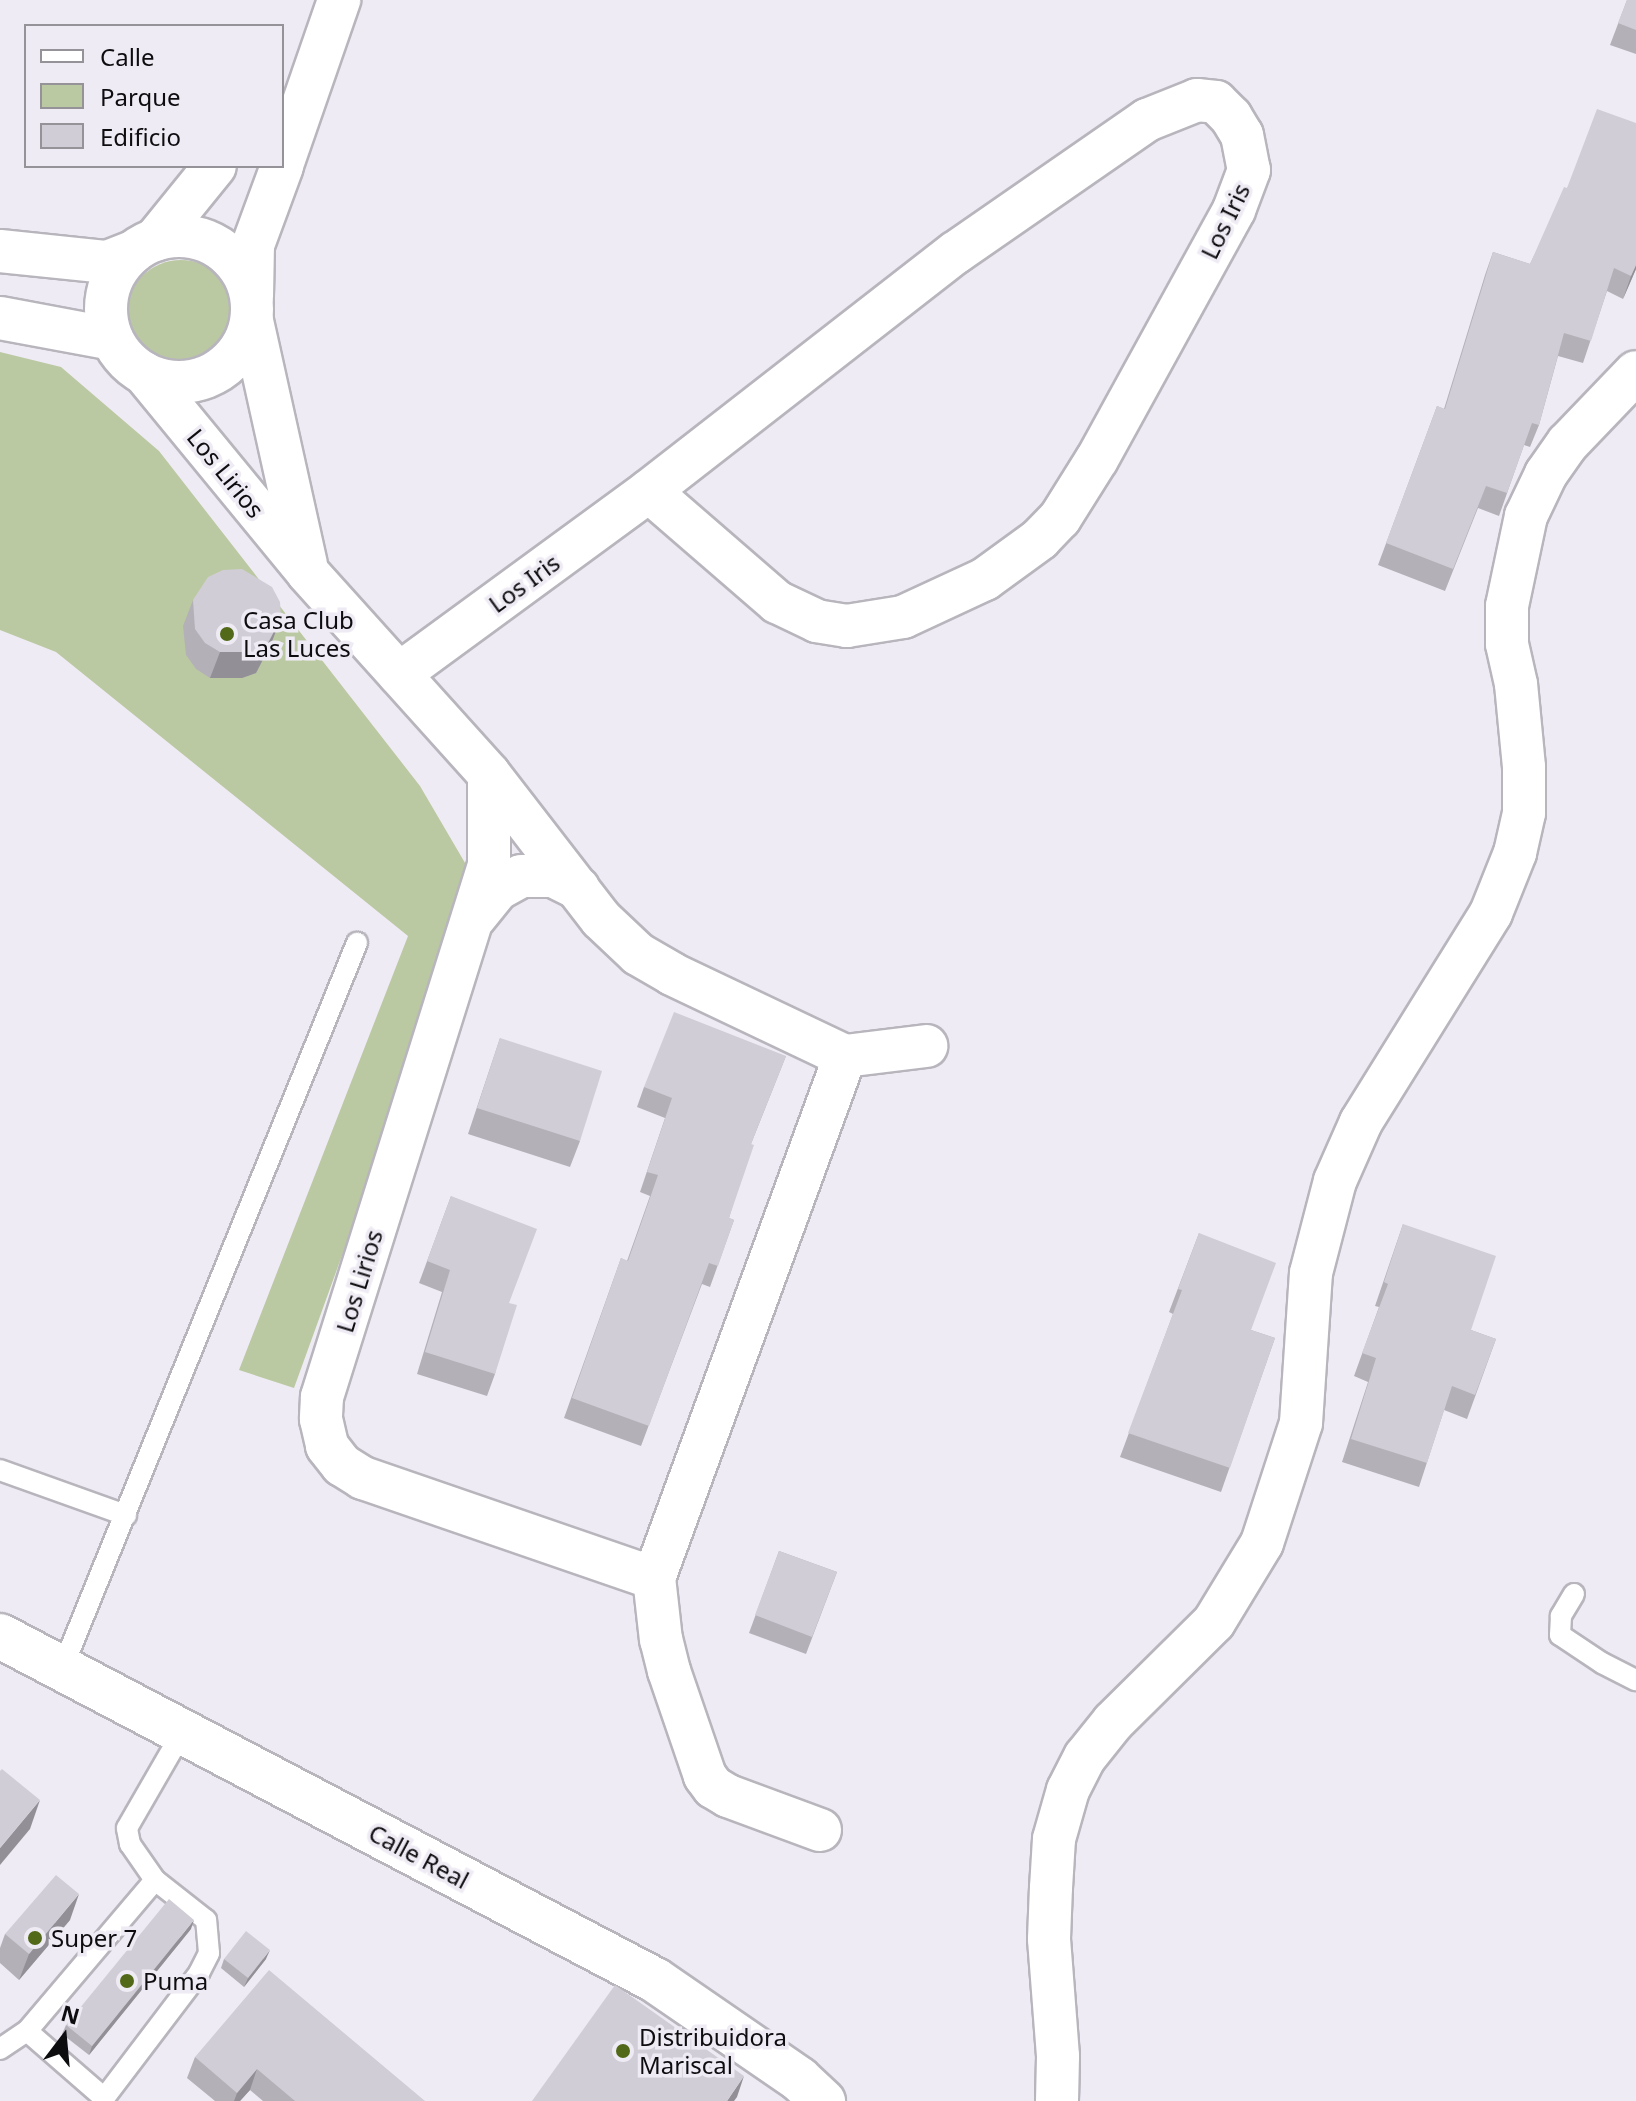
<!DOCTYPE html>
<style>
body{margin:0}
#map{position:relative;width:1636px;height:2101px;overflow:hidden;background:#efebf4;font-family:"Noto Sans",sans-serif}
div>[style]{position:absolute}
.green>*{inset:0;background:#bac9a2}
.round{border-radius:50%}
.roads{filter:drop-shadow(2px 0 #b8b5bd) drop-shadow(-2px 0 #b8b5bd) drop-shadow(0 2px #b8b5bd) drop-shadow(0 -2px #b8b5bd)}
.service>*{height:20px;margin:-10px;padding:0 10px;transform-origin:10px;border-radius:10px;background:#fff}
.minor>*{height:42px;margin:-21px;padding:0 21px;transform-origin:21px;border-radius:21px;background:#fff}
.minor>.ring{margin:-21px;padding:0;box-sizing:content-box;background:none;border:42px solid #fff;border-radius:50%}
.secondary>*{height:44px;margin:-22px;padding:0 22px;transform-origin:22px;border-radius:22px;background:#fff}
.wall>*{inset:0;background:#b4b0b8}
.shaded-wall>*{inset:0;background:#929096}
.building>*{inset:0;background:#d1cdd6}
.dots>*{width:22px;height:22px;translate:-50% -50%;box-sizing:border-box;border:4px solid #efebf4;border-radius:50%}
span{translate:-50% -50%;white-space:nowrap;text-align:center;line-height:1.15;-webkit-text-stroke:7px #efebf4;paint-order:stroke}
.street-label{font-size:24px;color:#0d0c0f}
.poi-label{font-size:24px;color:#0d0c0f}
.left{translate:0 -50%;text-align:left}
.legend{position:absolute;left:24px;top:24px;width:260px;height:144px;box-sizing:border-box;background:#efebf4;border:2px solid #959298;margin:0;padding:10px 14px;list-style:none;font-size:24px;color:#0d0c0f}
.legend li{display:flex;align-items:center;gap:16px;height:40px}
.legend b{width:40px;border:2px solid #959298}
.north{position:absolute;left:24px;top:1997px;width:80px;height:80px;-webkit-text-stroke:6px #efebf4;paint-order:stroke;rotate:16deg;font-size:22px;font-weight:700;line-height:32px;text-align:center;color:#0d0c0f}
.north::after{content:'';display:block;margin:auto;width:28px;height:36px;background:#0d0c0f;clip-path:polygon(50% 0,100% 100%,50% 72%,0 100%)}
</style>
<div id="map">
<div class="green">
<div class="round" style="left:126px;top:260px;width:110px;height:110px"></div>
<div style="clip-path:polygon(0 352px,61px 367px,159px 451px,420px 786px,468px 868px,453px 949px,294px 1388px,239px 1370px,408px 936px,56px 652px,0 630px)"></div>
</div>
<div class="roads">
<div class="service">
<div style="left:0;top:1470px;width:134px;rotate:19.7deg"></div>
<div style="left:1574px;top:1594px;width:26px;rotate:121deg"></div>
<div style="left:1561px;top:1616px;width:19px;rotate:93deg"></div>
<div style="left:1560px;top:1635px;width:50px;rotate:33.7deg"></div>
<div style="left:1602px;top:1663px;width:38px;rotate:27deg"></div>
<div style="left:62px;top:1669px;width:784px;rotate:-67.89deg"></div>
<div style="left:27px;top:2031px;width:102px;rotate:41deg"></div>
<div style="left:0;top:2049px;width:32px;rotate:-34deg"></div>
<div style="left:27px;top:2031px;width:198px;rotate:-49.7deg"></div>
<div style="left:102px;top:2101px;width:161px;rotate:-52.8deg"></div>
<div style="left:199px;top:1973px;width:22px;rotate:-63deg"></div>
<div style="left:209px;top:1953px;width:33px;rotate:-95deg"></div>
<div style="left:206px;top:1920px;width:65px;rotate:-141.9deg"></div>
<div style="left:155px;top:1880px;width:44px;rotate:-124.8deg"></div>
<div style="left:130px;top:1844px;width:16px;rotate:-101deg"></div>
<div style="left:127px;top:1828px;width:112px;rotate:-60deg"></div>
</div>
<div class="minor">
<div style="left:282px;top:165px;width:175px;rotate:-70.9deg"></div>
<div class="ring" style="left:106px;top:236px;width:104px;height:104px"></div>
<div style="left:155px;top:240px;width:95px;rotate:-51deg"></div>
<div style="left:0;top:251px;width:108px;rotate:5.9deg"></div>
<div style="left:107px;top:262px;width:28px;rotate:-21deg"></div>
<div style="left:252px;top:296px;width:51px;rotate:-88.9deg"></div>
<div style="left:253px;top:245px;width:84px;rotate:-69.8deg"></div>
<div style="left:0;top:318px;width:114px;rotate:10.6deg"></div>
<div style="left:252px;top:321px;width:249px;rotate:77.5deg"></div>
<div style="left:144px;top:373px;width:259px;rotate:50.6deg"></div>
<div style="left:308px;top:573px;width:270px;rotate:48deg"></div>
<div style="left:489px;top:774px;width:183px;rotate:52.3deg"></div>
<div style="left:601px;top:919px;width:51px;rotate:43.4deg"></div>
<div style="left:638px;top:954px;width:39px;rotate:30deg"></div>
<div style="left:672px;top:974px;width:191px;rotate:25.4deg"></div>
<div style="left:845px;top:1056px;width:82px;rotate:-7deg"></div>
<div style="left:399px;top:674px;width:310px;rotate:-36.2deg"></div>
<div style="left:649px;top:491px;width:388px;rotate:-37.9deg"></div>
<div style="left:955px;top:253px;width:234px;rotate:-34.7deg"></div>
<div style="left:1147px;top:120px;width:54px;rotate:-21.8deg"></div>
<div style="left:1197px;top:100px;width:19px;rotate:6deg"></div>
<div style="left:1216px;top:102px;width:21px;rotate:45deg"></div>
<div style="left:1231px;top:117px;width:21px;rotate:59deg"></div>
<div style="left:1242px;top:135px;width:36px;rotate:79deg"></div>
<div style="left:1249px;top:170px;width:43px;rotate:110.6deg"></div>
<div style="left:1234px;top:210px;width:284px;rotate:118.8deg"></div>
<div style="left:1097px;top:459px;width:70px;rotate:122.1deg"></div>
<div style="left:1060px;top:518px;width:29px;rotate:134deg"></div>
<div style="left:1040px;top:539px;width:68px;rotate:144deg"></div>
<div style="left:985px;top:579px;width:90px;rotate:155.1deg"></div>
<div style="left:903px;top:617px;width:57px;rotate:170.9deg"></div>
<div style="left:847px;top:626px;width:30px;rotate:-171deg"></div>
<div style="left:817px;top:621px;width:44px;rotate:-154.6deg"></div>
<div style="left:777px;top:602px;width:169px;rotate:-139.1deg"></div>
<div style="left:489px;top:774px;width:91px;rotate:90deg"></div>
<div style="left:489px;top:865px;width:558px;rotate:107.43deg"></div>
<div style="left:322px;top:1397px;width:22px;rotate:93deg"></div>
<div style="left:321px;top:1419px;width:28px;rotate:77deg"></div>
<div style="left:327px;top:1446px;width:24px;rotate:52deg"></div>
<div style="left:342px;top:1465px;width:25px;rotate:32deg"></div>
<div style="left:363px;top:1478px;width:308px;rotate:19deg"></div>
<div style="left:475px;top:917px;width:36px;rotate:-51deg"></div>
<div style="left:498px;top:889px;width:26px;rotate:-29deg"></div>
<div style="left:521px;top:876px;width:32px"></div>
<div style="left:553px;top:876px;width:28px;rotate:26deg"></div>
<div style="left:820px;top:1830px;width:98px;rotate:-159.7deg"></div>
<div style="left:728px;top:1796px;width:17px;rotate:-149deg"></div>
<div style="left:713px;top:1787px;width:14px;rotate:-126deg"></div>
<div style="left:705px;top:1776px;width:111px;rotate:-108.9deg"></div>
<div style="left:669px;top:1671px;width:32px;rotate:-104deg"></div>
<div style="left:661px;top:1640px;width:62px;rotate:-96.4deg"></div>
<div style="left:654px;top:1578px;width:556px;rotate:-69.9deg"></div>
<div style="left:1057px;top:2101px;width:45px;rotate:-88.7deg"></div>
<div style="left:1058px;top:2056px;width:117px;rotate:-94.4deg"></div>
<div style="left:1049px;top:1939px;width:51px;rotate:-87.8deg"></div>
<div style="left:1051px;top:1888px;width:49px;rotate:-86.5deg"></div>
<div style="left:1054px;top:1839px;width:51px;rotate:-74.1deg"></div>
<div style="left:1068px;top:1790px;width:37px;rotate:-63deg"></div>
<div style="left:1085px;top:1757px;width:45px;rotate:-51.3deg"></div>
<div style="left:1113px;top:1722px;width:142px;rotate:-44.7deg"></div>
<div style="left:1214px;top:1622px;width:92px;rotate:-58.7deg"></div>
<div style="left:1262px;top:1543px;width:126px;rotate:-72deg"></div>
<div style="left:1301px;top:1423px;width:150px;rotate:-86.2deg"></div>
<div style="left:1311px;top:1273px;width:95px;rotate:-75.4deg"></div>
<div style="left:1335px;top:1181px;width:64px;rotate:-66.2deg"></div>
<div style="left:1361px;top:1122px;width:246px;rotate:-58.1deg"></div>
<div style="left:1491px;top:913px;width:65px;rotate:-68.2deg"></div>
<div style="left:1515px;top:853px;width:41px;rotate:-77.3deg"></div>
<div style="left:1524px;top:813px;width:46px;rotate:-90deg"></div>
<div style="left:1524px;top:767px;width:83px;rotate:-95.5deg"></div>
<div style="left:1516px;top:684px;width:41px;rotate:-102.7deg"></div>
<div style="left:1507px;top:644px;width:38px;rotate:-90deg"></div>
<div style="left:1507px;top:606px;width:92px;rotate:-78.1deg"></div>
<div style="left:1526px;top:516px;width:47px;rotate:-64.5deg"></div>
<div style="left:1546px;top:474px;width:38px;rotate:-55deg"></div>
<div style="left:1568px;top:443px;width:98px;rotate:-46.2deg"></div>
</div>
<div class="secondary">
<div style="left:0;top:1636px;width:740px;rotate:27.71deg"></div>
<div style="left:655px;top:1980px;width:175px;rotate:34.5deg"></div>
<div style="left:799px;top:2079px;width:33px;rotate:43deg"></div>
</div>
</div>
<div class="wall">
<div style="clip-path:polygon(1627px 0,1636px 0,1636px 54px,1610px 45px)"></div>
<div style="clip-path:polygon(1636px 123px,1636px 269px,1623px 299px,1607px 291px,1583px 363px,1558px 356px,1539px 425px,1530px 447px,1524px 445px,1499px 516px,1478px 508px,1445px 591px,1378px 565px,1437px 406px,1444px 409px,1485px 275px,1493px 252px,1530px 264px,1567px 188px)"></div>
<div style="clip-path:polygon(193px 600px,281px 618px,271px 644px,256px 673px,242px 678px,210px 678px,196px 669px,186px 655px,183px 626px)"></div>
<div style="clip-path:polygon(500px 1038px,580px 1141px,570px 1167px,468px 1134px)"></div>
<div style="clip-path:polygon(786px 1056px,751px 1144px,729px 1218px,734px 1220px,710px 1287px,702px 1284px,641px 1446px,564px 1418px,621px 1258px,627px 1261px,650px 1196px,640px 1192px,665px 1118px,637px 1107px,644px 1087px)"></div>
<div style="clip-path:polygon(451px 1196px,509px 1303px,495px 1374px,487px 1396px,417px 1374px,442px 1292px,419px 1283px)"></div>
<div style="clip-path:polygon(1403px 1224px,1471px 1330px,1496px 1339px,1467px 1419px,1444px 1410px,1419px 1487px,1342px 1462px,1368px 1382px,1354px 1376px,1379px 1307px,1375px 1306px)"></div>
<div style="clip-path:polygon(1199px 1233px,1251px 1330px,1275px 1338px,1221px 1492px,1120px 1457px,1173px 1314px,1169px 1312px)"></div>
<div style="clip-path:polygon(779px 1551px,837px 1572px,806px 1654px,749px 1633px)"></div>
<div style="clip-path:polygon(70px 1920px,19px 1980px,0 1963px,0 1948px,5px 1934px)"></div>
<div style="clip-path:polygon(191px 1929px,89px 2055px,62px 2034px,66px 2025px)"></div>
<div style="clip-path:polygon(224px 1959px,266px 1959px,244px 1987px,221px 1968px)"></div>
<div style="clip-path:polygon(195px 2057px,425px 2101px,263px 2101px,250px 2090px,240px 2101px,215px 2101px,187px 2078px)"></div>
</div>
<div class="shaded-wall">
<div style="clip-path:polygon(1636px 265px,1636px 269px,1623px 299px,1631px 276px)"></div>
<div style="clip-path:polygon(281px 618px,271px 644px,256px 673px,242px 678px,210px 678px,220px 652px)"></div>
<div style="clip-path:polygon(40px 1800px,30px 1829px,0 1865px,0 1848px)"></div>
<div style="clip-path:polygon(79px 1894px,70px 1920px,19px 1980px,29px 1954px)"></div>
<div style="clip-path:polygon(194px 1920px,191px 1929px,89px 2055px,92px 2046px)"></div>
<div style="clip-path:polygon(270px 1950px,266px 1959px,244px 1987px,248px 1978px)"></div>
<div style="clip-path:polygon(257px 2069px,250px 2090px,240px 2101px,234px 2101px,237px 2093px)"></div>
<div style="clip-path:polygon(744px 2076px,737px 2097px,734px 2101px,727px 2101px)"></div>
</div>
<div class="building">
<div style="clip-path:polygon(1627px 0,1636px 0,1636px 30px,1618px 23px)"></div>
<div style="clip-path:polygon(1597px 109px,1636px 123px,1636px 265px,1631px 276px,1614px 268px,1591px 341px,1564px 333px,1539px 425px,1532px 423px,1507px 493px,1486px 486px,1453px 569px,1386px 543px,1437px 406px,1445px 409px,1493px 252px,1530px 264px,1564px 187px,1567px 188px)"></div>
<div style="clip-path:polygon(242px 569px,272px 587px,280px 602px,281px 618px,266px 647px,252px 652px,220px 652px,205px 643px,195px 629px,193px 600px,208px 577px,223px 570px)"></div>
<div style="clip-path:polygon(674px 1012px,786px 1056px,751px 1144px,754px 1145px,729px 1218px,734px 1220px,718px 1266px,709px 1263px,649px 1426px,572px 1398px,621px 1258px,628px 1261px,658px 1175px,647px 1172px,672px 1098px,644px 1087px)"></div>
<div style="clip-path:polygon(500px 1038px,602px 1071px,580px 1141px,477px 1108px)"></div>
<div style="clip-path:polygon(451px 1196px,537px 1229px,509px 1303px,517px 1305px,495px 1374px,425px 1352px,450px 1270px,427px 1261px)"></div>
<div style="clip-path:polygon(1403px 1224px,1496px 1256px,1471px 1330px,1496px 1339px,1475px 1395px,1452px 1386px,1427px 1463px,1351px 1439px,1376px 1358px,1362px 1353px,1388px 1284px,1384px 1282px)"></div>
<div style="clip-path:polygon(1199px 1233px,1276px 1263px,1251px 1330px,1275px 1338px,1230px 1468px,1128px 1433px,1182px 1290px,1178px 1289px)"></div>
<div style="clip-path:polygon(779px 1551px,837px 1572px,812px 1637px,755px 1615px)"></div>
<div style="clip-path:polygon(2px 1769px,40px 1800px,0 1848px,0 1771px)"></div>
<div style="clip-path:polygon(56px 1875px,79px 1894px,29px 1954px,5px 1934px)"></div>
<div style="clip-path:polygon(169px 1899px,194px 1920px,92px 2046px,66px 2025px)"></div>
<div style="clip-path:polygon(246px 1931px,270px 1950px,248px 1978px,224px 1959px)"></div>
<div style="clip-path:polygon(269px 1970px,425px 2101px,295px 2101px,257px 2069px,237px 2093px,195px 2057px)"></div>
<div style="clip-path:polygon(615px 1985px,744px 2076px,727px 2101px,532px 2101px)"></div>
</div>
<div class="dots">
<div style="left:227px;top:634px;background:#516919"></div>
<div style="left:35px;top:1938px;background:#516919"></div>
<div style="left:127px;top:1981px;background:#516919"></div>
<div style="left:623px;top:2051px;background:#516919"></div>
</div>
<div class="street-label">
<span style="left:1225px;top:221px;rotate:-64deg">Los Iris</span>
<span style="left:226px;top:473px;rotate:51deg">Los Lirios</span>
<span style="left:524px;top:583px;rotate:-36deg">Los Iris</span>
<span style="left:359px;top:1281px;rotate:-73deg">Los Lirios</span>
<span style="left:419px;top:1856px;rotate:28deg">Calle Real</span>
</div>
<div class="poi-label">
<span class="left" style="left:243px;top:634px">Casa Club<br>Las Luces</span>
<span class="left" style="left:51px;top:1938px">Super 7</span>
<span class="left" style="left:143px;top:1981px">Puma</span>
<span class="left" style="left:639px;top:2051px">Distribuidora<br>Mariscal</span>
</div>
<ul class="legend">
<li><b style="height:10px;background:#fff"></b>Calle</li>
<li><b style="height:22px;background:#bac9a2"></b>Parque</li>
<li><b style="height:22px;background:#d1cdd6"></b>Edificio</li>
</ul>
<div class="north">N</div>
</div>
